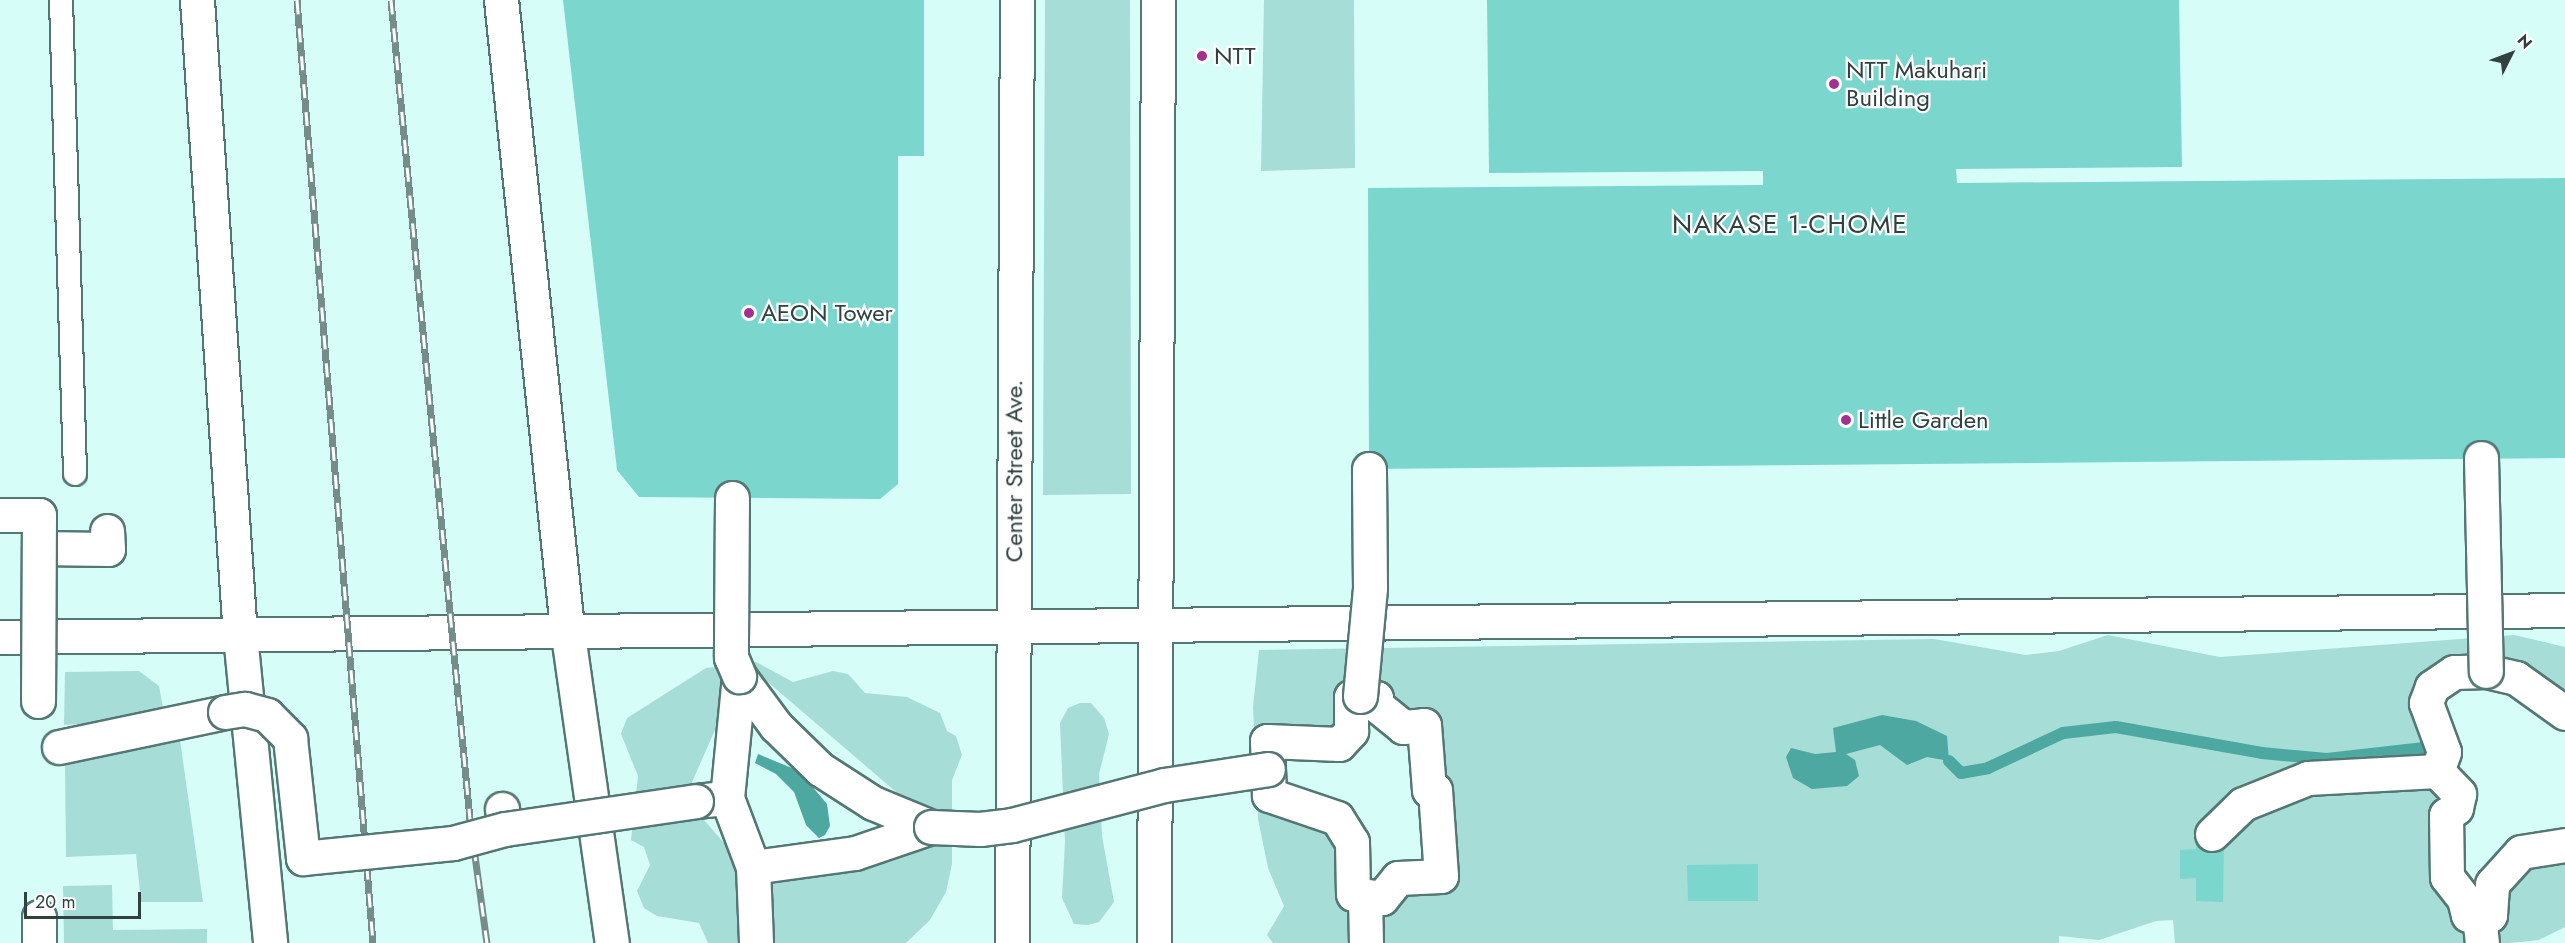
<!DOCTYPE html>
<style>
body{margin:0}
#map{position:relative;width:2565px;height:943px;overflow:hidden;background:#d7fdf8;font-family:Jost,sans-serif}
div>[style]{position:absolute}
.green>*{inset:0;background:#a6ddd7}
.water>*{inset:0;background:#4ca8a0}
.stream>*{height:12px;margin:-6px;padding:0 6px;transform-origin:6px;border-radius:6px;background:#4ca8a0}
.building>*{inset:0;background:#7bd6cd}
.roads{filter:drop-shadow(2px 0 #547773) drop-shadow(-2px 0 #547773) drop-shadow(0 2px #547773) drop-shadow(0 -2px #547773)}
.service>*{height:22px;margin:-11px;padding:0 11px;transform-origin:11px;border-radius:11px;background:#fff}
.pedestrian>*{height:33px;margin:-16.5px;padding:0 16.5px;transform-origin:16.5px;border-radius:16.5px;background:#fff}
.minor>*{height:33px;margin:-16.5px;padding:0 16.5px;transform-origin:16.5px;border-radius:16.5px;background:#fff}
.tertiary>*{height:33px;margin:-16.5px;padding:0 16.5px;transform-origin:16.5px;border-radius:16.5px;background:#fff}
.rail>*{height:7px;margin-top:-3.5px;transform-origin:0;background:repeating-linear-gradient(90deg,#fff 0 14px,#748d8a 0 28px);box-sizing:border-box;border-block:2px solid #748d8a}
.bridges{filter:drop-shadow(2px 0 #547773) drop-shadow(-2px 0 #547773) drop-shadow(0 2px #547773) drop-shadow(0 -2px #547773)}
.pedestrian-bridge>*{height:33px;margin:-16.5px;padding:0 16.5px;transform-origin:16.5px;border-radius:16.5px;background:#fff}
.dots>*{width:16px;height:16px;translate:-50% -50%;box-sizing:border-box;border:3px solid #fff;border-radius:50%}
span{translate:-50% -50%;white-space:nowrap;text-align:center;line-height:1.15;-webkit-text-stroke:4.5px #fff;paint-order:stroke}
.poi-label{font-size:24px;color:#31413f}
.left{translate:0 -50%;text-align:left}
.street-label{font-size:24px;color:#31413f}
.neighbourhood-label{font-size:26px;color:#31413f;letter-spacing:1.5px}
.north{position:absolute;left:2481px;top:24px;width:60px;height:60px;-webkit-text-stroke:4px #fff;paint-order:stroke;rotate:48deg;font-size:16px;font-weight:700;line-height:24px;text-align:center;color:#31413f}
.north::after{content:'';display:block;margin:auto;width:21px;height:27px;background:#31413f;clip-path:polygon(50% 0,100% 100%,50% 72%,0 100%)}
.scale{position:absolute;left:24px;top:892px;width:117px;height:27px;box-sizing:border-box;border:3px solid #31413f;border-top:0;padding-left:8px;font-size:18px;line-height:21px;white-space:nowrap;color:#31413f;-webkit-text-stroke:4px #fff;paint-order:stroke}
</style>
<div id="map">
<div class="green">
<div style="clip-path:polygon(1045px 0,1130px 0,1131px 494px,1043px 495px)"></div>
<div style="clip-path:polygon(1264px 0,1354px 0,1355px 168px,1261px 171px)"></div>
<div style="clip-path:polygon(evenodd,2108px 635px,2220px 657px,2514px 635px,2565px 647px,2565px 713px,2516px 678px,2432px 687px,2464px 899px,2565px 845px,2565px 927px,2539px 940px,2510px 943px,2175px 943px,2173px 920px,2156px 921px,2099px 940px,2059px 936px,2059px 943px,1273px 943px,1267px 935px,1284px 906px,1268px 868px,1258px 819px,1253px 707px,1259px 650px,1934px 639px,2026px 655px,2059px 651px,2108px 635px,1376px 705px,1424px 725px,1441px 876px,1353px 894px,1329px 813px,1269px 795px,1267px 741px,1351px 731px,1376px 705px)"></div>
<div style="clip-path:polygon(evenodd,756px 662px,793px 682px,833px 671px,848px 674px,865px 693px,907px 697px,940px 713px,947px 731px,956px 736px,962px 755px,952px 780px,952px 864px,946px 892px,930px 920px,906px 943px,708px 943px,699px 923px,657px 916px,644px 908px,637px 891px,650px 865px,644px 847px,631px 840px,638px 776px,621px 734px,627px 718px,706px 668px,756px 662px,739px 676px,762px 677px,902px 797px,929px 806px,931px 846px,739px 860px,704px 820px,692px 782px,739px 676px)"></div>
<div style="clip-path:polygon(139px 671px,159px 686px,163px 708px,96px 723px,64px 725px,65px 672px)"></div>
<div style="clip-path:polygon(1080px 703px,1091px 703px,1104px 718px,1109px 734px,1099px 774px,1102px 836px,1114px 902px,1099px 922px,1088px 925px,1074px 924px,1062px 898px,1065px 842px,1060px 723px,1068px 708px)"></div>
<div style="clip-path:polygon(180px 740px,203px 902px,141px 902px,136px 854px,66px 857px,65px 763px)"></div>
<div style="clip-path:polygon(112px 885px,113px 930px,207px 929px,207px 943px,64px 943px,63px 886px)"></div>
</div>
<div class="water">
<div style="clip-path:polygon(1882px 715px,1916px 721px,1947px 736px,1949px 761px,1927px 757px,1907px 765px,1880px 745px,1846px 754px,1855px 760px,1859px 776px,1847px 786px,1812px 789px,1793px 778px,1786px 757px,1791px 748px,1815px 754px,1836px 752px,1833px 728px)"></div>
<div style="clip-path:polygon(758px 754px,799px 771px,827px 804px,830px 826px,825px 835px,819px 838px,806px 825px,794px 792px,776px 774px,755px 763px)"></div>
</div>
<div class="stream">
<div style="left:1949px;top:761px;width:17px;rotate:45deg"></div>
<div style="left:1961px;top:773px;width:27px;rotate:-10deg"></div>
<div style="left:1988px;top:768px;width:83px;rotate:-25deg"></div>
<div style="left:2063px;top:733px;width:53px;rotate:-6.5deg"></div>
<div style="left:2116px;top:727px;width:148px;rotate:10.1deg"></div>
<div style="left:2262px;top:753px;width:65px;rotate:5.3deg"></div>
<div style="left:2327px;top:759px;width:107px;rotate:-6.5deg"></div>
</div>
<div class="building">
<div style="clip-path:polygon(563px 0,924px 0,924px 156px,898px 156px,898px 484px,880px 499px,639px 497px,617px 470px)"></div>
<div style="clip-path:polygon(1487px 0,2179px 0,2182px 167px,1956px 169px,1957px 183px,2565px 178px,2565px 458px,1369px 469px,1368px 188px,1763px 185px,1763px 171px,1489px 173px)"></div>
<div style="clip-path:polygon(2196px 842px,2224px 842px,2223px 902px,2196px 901px,2196px 878px,2180px 879px,2180px 850px,2196px 849px)"></div>
<div style="clip-path:polygon(1758px 864px,1758px 901px,1688px 901px,1687px 865px)"></div>
</div>
<div class="roads">
<div class="service">
<div style="left:61px;top:0;width:474px;rotate:88.3deg"></div>
</div>
<div class="pedestrian">
<div style="left:39px;top:548px;width:69px;rotate:0.8deg"></div>
<div style="left:108px;top:549px;width:18px;rotate:-93deg"></div>
<div style="left:739px;top:676px;width:62px;rotate:53.5deg"></div>
<div style="left:776px;top:726px;width:62px;rotate:44.3deg"></div>
<div style="left:820px;top:769px;width:63px;rotate:32.7deg"></div>
<div style="left:873px;top:803px;width:63px;rotate:22.5deg"></div>
<div style="left:1351px;top:697px;width:25px;rotate:2deg"></div>
<div style="left:1376px;top:698px;width:7px;rotate:90deg"></div>
<div style="left:1376px;top:705px;width:35px;rotate:39deg"></div>
<div style="left:1403px;top:727px;width:21px;rotate:-5deg"></div>
<div style="left:1424px;top:725px;width:65px;rotate:85.6deg"></div>
<div style="left:1429px;top:790px;width:6px"></div>
<div style="left:1435px;top:790px;width:86px;rotate:86deg"></div>
<div style="left:1441px;top:876px;width:43px;rotate:177.3deg"></div>
<div style="left:1398px;top:878px;width:26px;rotate:129deg"></div>
<div style="left:1382px;top:898px;width:29px;rotate:-172deg"></div>
<div style="left:1353px;top:894px;width:52px;rotate:-91.1deg"></div>
<div style="left:1352px;top:842px;width:28px;rotate:-122deg"></div>
<div style="left:1337px;top:818px;width:72px;rotate:-161.3deg"></div>
<div style="left:1269px;top:795px;width:54px;rotate:-92.1deg"></div>
<div style="left:1267px;top:741px;width:72px;rotate:2.4deg"></div>
<div style="left:1339px;top:744px;width:18px;rotate:-47deg"></div>
<div style="left:1351px;top:731px;width:34px;rotate:-90deg"></div>
<div style="left:2565px;top:713px;width:60px;rotate:-144.5deg"></div>
<div style="left:2516px;top:678px;width:31px;rotate:-167deg"></div>
<div style="left:2486px;top:671px;width:32px;rotate:178deg"></div>
<div style="left:2454px;top:672px;width:27px;rotate:146deg"></div>
<div style="left:2432px;top:687px;width:17px;rotate:111deg"></div>
<div style="left:2426px;top:703px;width:52px;rotate:69.8deg"></div>
<div style="left:2444px;top:752px;width:20px;rotate:110deg"></div>
<div style="left:2437px;top:771px;width:32px;rotate:46deg"></div>
<div style="left:2459px;top:794px;width:14px;rotate:102deg"></div>
<div style="left:2456px;top:808px;width:12px;rotate:145deg"></div>
<div style="left:2446px;top:815px;width:62px;rotate:89.1deg"></div>
<div style="left:2447px;top:877px;width:28px;rotate:52deg"></div>
<div style="left:2464px;top:899px;width:16px;rotate:76deg"></div>
<div style="left:2468px;top:915px;width:22px"></div>
<div style="left:2490px;top:915px;width:31px;rotate:-86deg"></div>
<div style="left:2492px;top:884px;width:43px;rotate:-47.8deg"></div>
<div style="left:2521px;top:852px;width:45px;rotate:-9deg"></div>
<div style="left:59px;top:747px;width:170px;rotate:-11.9deg"></div>
<div style="left:727px;top:798px;width:74px;rotate:69.4deg"></div>
<div style="left:753px;top:867px;width:76px;rotate:87.7deg"></div>
<div style="left:696px;top:801px;width:31px;rotate:-6deg"></div>
<div style="left:727px;top:798px;width:123px;rotate:-84.4deg"></div>
<div style="left:502px;top:809px;width:20px;rotate:81deg"></div>
<div style="left:2212px;top:834px;width:43px;rotate:-44.1deg"></div>
<div style="left:2243px;top:804px;width:70px;rotate:-21.8deg"></div>
<div style="left:2308px;top:778px;width:129px;rotate:-3.1deg"></div>
<div style="left:753px;top:867px;width:103px;rotate:-7.8deg"></div>
<div style="left:855px;top:853px;width:80px;rotate:-18.9deg"></div>
<div style="left:1365px;top:896px;width:47px;rotate:88.8deg"></div>
<div style="left:2479px;top:915px;width:28px;rotate:84deg"></div>
<div style="left:39px;top:917px;width:26px;rotate:90deg"></div>
</div>
<div class="minor">
<div style="left:197px;top:0;width:636px;rotate:86.13deg"></div>
<div style="left:240px;top:635px;width:309px;rotate:84.4deg"></div>
<div style="left:501px;top:0;width:631px;rotate:84deg"></div>
<div style="left:567px;top:628px;width:318px;rotate:81.9deg"></div>
</div>
<div class="tertiary">
<div style="left:0;top:637px;width:2565px;rotate:-0.6deg"></div>
<div style="left:1012px;top:943px;width:943px;rotate:-89.7deg"></div>
<div style="left:1154px;top:943px;width:943px;rotate:-89.76deg"></div>
</div>
</div>
<div class="rail">
<div style="left:297px;top:0;width:946px;rotate:85.39deg"></div>
<div style="left:391px;top:0;width:823px;rotate:84.49deg"></div>
<div style="left:470px;top:819px;width:125px;rotate:82.2deg"></div>
</div>
<div class="bridges">
<div class="pedestrian-bridge">
<div style="left:2481px;top:458px;width:213px;rotate:88.7deg"></div>
<div style="left:732px;top:498px;width:159px;rotate:90.4deg"></div>
<div style="left:731px;top:657px;width:21px;rotate:67deg"></div>
<div style="left:0;top:515px;width:39px"></div>
<div style="left:39px;top:515px;width:186px;rotate:90.3deg"></div>
<div style="left:1360px;top:696px;width:108px;rotate:-84.7deg"></div>
<div style="left:1370px;top:588px;width:119px;rotate:-90.5deg"></div>
<div style="left:225px;top:712px;width:20px;rotate:-9deg"></div>
<div style="left:245px;top:709px;width:23px;rotate:15deg"></div>
<div style="left:267px;top:715px;width:33px;rotate:45deg"></div>
<div style="left:290px;top:738px;width:121px;rotate:83.8deg"></div>
<div style="left:303px;top:858px;width:151px;rotate:-5.7deg"></div>
<div style="left:453px;top:843px;width:54px;rotate:-15.1deg"></div>
<div style="left:505px;top:829px;width:193px;rotate:-8.3deg"></div>
<div style="left:931px;top:827px;width:49px;rotate:2.3deg"></div>
<div style="left:980px;top:829px;width:32px;rotate:-7deg"></div>
<div style="left:1012px;top:825px;width:157px;rotate:-14.7deg"></div>
<div style="left:1164px;top:785px;width:105px;rotate:-8.7deg"></div>
</div>
</div>
<div class="dots">
<div style="left:1202px;top:56px;background:#a3308c"></div>
<div style="left:1834px;top:84px;background:#a3308c"></div>
<div style="left:749px;top:313px;background:#a3308c"></div>
<div style="left:1846px;top:420px;background:#a3308c"></div>
</div>
<div class="poi-label">
<span class="left" style="left:1214px;top:56px">NTT</span>
<span class="left" style="left:1846px;top:84px">NTT Makuhari<br>Building</span>
<span class="left" style="left:761px;top:313px">AEON Tower</span>
<span class="left" style="left:1858px;top:420px">Little Garden</span>
</div>
<div class="street-label">
<span style="left:1014px;top:471px;rotate:-90deg">Center Street Ave.</span>
</div>
<div class="neighbourhood-label">
<span style="left:1790px;top:225px">NAKASE 1-CHOME</span>
</div>
<div class="north">N</div>
<div class="scale">20 m</div>
</div>
